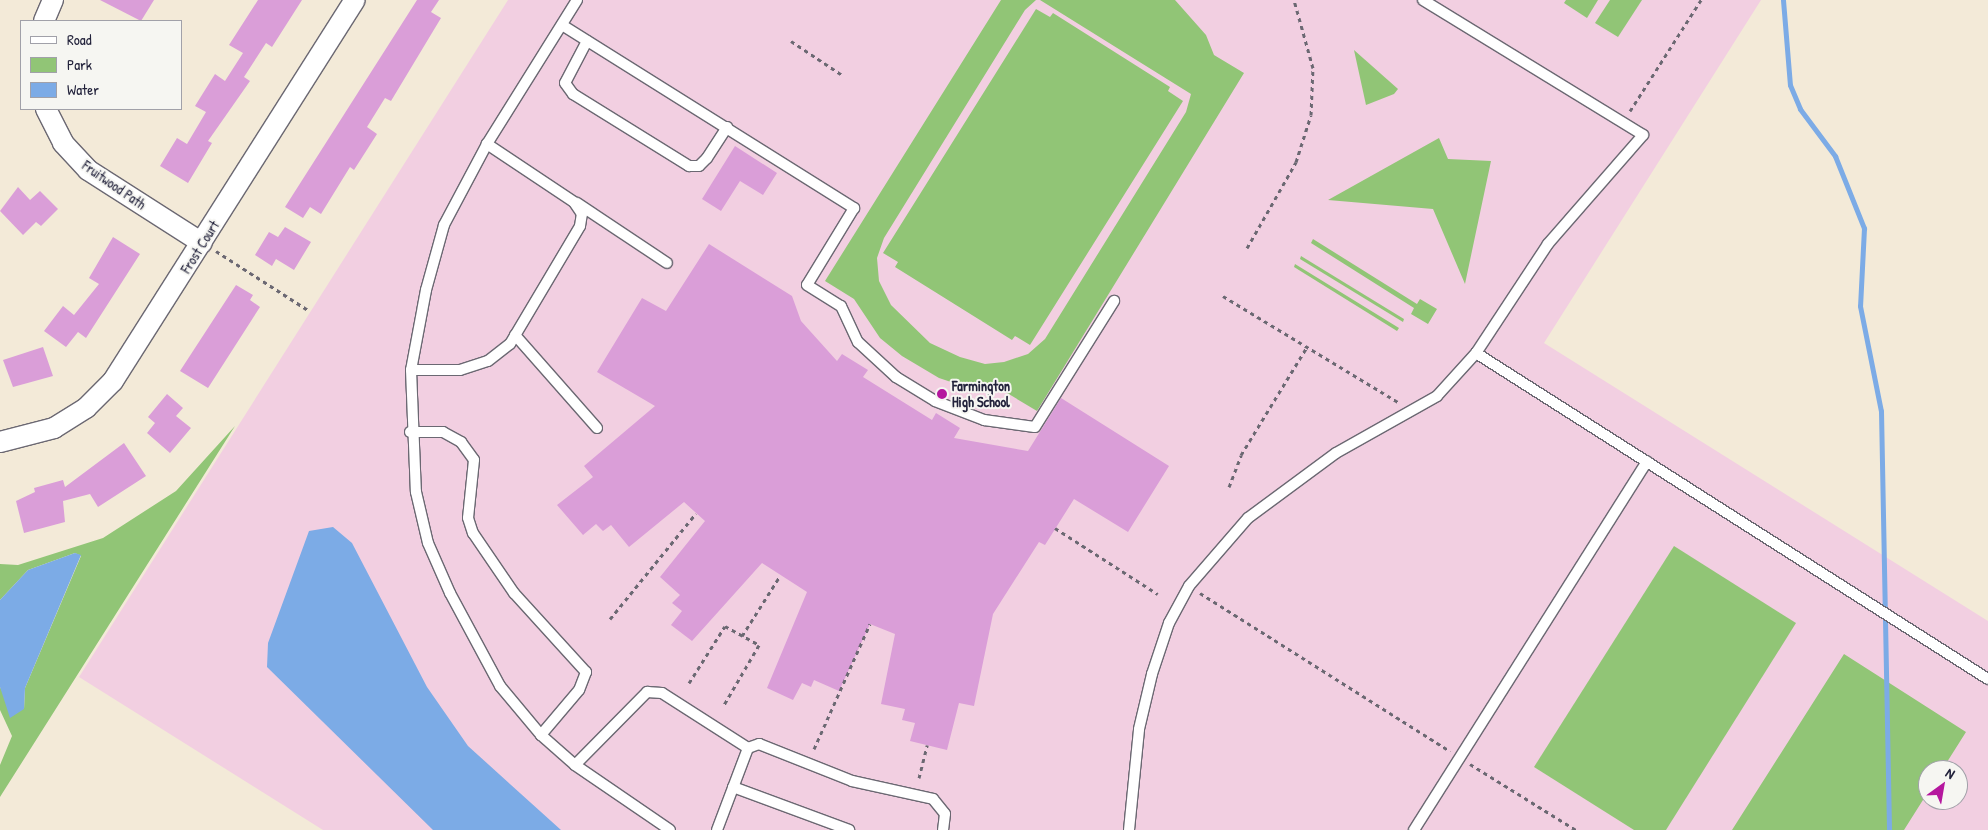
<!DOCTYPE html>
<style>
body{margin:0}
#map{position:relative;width:1988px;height:830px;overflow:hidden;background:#f3ead8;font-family:"Patrick Hand",sans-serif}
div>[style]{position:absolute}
.built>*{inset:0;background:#f2cfe1}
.green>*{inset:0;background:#91c576}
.water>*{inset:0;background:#7cabe6}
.stream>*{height:5px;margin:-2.5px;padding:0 2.5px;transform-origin:2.5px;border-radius:2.5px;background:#7cabe6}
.building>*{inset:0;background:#da9ed8}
.path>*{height:3px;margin-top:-1.5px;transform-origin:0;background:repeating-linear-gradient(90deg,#6b6872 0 4px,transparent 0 8px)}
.roads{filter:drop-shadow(1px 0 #6b6872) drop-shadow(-1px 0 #6b6872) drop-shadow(0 1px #6b6872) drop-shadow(0 -1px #6b6872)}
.service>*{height:10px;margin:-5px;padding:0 5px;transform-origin:5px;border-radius:5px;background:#fff}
.minor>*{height:20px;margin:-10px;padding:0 10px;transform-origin:10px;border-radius:10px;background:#fff}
.dots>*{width:14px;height:14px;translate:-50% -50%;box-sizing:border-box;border:2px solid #f6f6f2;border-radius:50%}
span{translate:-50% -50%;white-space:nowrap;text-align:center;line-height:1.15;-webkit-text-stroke:4px #f6f6f2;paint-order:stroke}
.street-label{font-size:14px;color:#22223b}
.poi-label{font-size:14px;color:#22223b;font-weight:700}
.left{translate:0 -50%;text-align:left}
.legend{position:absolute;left:20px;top:20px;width:162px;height:90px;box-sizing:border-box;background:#f6f6f2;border:1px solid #a1a1a9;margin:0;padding:6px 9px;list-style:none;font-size:15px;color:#22223b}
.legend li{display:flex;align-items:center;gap:10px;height:25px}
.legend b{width:25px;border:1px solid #a1a1a9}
.north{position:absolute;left:1918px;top:760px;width:50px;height:50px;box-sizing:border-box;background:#f6f6f2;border:1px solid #a1a1a9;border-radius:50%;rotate:32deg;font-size:14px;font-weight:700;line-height:20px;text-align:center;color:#22223b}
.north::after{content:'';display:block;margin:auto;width:18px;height:22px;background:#b5179e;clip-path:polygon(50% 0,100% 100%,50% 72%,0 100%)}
</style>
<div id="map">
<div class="built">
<div style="clip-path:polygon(evenodd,508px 0,1761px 0,1544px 343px,1988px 621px,1988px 830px,323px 830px,79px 677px,508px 0,1928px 770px,1958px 770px,1958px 800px,1928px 800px,1928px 770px)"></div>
</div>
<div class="green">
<div style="clip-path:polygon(1001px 0,1036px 0,1025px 10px,884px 238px,877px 258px,879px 281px,891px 305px,930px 343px,960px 357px,985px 364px,1004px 362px,1028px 354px,1045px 339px,1186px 112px,1191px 94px,1040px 0,1175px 0,1206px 35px,1214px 55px,1244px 73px,1037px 411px,1002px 390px,969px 388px,939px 378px,902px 356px,880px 338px,854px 299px,825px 281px)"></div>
<div style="clip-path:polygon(1566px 0,1598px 0,1587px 18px,1564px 3px)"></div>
<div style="clip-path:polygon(1610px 0,1642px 0,1618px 37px,1595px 23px)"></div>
<div style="clip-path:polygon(1036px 9px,1050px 17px,1053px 13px,1170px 87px,1168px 91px,1183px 101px,1030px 345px,1015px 336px,1012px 340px,895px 267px,898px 262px,883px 253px)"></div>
<div style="clip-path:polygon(1354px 50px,1398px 89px,1394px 94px,1366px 105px)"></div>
<div style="clip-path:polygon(1439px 138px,1448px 159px,1491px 161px,1465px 284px,1433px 209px,1328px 200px)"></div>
<div style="clip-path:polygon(1313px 239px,1417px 304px,1420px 299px,1437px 309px,1428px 324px,1411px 314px,1414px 308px,1311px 243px)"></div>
<div style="clip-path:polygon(1301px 256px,1404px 319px,1403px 322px,1300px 259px)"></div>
<div style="clip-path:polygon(1295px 264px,1399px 328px,1397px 331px,1294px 267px)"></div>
<div style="clip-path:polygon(235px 426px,0 797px,0 765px,12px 736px,0 710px,0 687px,8px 702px,24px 709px,25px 688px,81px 556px,75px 553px,28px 570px,0 600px,0 564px,18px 565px,103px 538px,176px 491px)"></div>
<div style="clip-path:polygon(1674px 546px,1796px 623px,1666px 830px,1634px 830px,1534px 767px)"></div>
<div style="clip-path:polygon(1844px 654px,1966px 732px,1942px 770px,1928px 770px,1928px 792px,1904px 830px,1732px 830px)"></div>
</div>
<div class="water">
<div style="clip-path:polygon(333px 527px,352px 543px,427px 687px,468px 746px,561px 830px,433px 830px,267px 667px,268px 643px,309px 531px)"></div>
<div style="clip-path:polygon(75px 553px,81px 555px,25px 688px,24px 709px,10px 718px,0 687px,0 600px,28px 570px)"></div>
</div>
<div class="stream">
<div style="left:1783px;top:0;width:85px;rotate:85.3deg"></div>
<div style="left:1790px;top:85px;width:26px;rotate:67deg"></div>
<div style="left:1800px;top:109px;width:59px;rotate:53.3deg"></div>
<div style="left:1835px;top:156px;width:78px;rotate:68.1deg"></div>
<div style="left:1864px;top:228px;width:78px;rotate:92.9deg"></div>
<div style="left:1860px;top:306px;width:107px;rotate:78.7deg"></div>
<div style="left:1881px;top:411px;width:419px;rotate:88.9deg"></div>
</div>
<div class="building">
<div style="clip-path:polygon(100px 0,154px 0,141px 21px)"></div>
<div style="clip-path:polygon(258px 0,302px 0,272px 47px,266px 43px,244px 77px,250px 81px,208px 141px,212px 143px,188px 183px,160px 166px,177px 138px,187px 144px,206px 112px,195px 106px,215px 74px,225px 81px,243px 53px,229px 45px)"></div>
<div style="clip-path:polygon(417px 0,439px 0,431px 12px,441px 18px,391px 101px,385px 98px,367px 127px,377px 134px,354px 170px,350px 167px,321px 214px,310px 207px,303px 218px,285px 207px)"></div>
<div style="clip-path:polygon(735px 146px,777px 173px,763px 195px,740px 181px,721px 211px,702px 199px)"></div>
<div style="clip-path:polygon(18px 187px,30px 200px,40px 191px,58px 209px,41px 226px,36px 222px,23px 235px,0 211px)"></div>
<div style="clip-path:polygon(285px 227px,311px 242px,294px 270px,276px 259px,272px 266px,255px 255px,269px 232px,278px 237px)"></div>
<div style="clip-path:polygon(113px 237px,140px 254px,86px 338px,78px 332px,66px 347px,44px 331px,63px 306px,74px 315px,99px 284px,89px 278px)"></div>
<div style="clip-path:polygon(709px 244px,792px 296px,801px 321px,837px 361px,842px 354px,868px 370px,863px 377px,932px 420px,936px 413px,960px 428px,954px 438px,1028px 451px,1061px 398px,1169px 466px,1128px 532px,1074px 499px,1045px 545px,1039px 542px,993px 614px,974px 706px,959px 703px,947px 750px,910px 741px,915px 723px,902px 720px,905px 709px,881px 704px,895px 634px,870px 624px,839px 691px,814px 680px,811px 687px,802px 683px,793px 700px,767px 688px,807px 592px,762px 563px,692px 641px,671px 625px,682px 611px,672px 603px,680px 595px,660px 577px,705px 521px,684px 502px,629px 547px,611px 525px,603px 531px,596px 524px,583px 535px,557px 505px,593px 477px,584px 466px,655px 406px,597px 372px,642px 298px,666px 311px)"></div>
<div style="clip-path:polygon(236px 285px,253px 295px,250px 300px,260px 307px,208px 388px,180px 371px)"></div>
<div style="clip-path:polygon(43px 347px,53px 376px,13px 387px,3px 360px)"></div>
<div style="clip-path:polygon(167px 394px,183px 408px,176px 416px,191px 428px,170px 453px,147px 433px,155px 423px,148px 417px)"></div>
<div style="clip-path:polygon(124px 443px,146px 476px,98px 507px,90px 494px,63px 501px,65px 522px,24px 533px,16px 501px,35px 492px,34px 488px,63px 480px,65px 487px)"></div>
</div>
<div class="path">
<div style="left:791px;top:41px;width:61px;rotate:33.7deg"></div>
<div style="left:1630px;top:111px;width:132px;rotate:-57.4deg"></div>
<div style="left:1247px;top:248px;width:99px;rotate:-60.3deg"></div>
<div style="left:1296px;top:162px;width:49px;rotate:-72.3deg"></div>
<div style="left:1311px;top:115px;width:47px;rotate:-87.6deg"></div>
<div style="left:1313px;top:68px;width:71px;rotate:-105.6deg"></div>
<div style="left:216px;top:251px;width:109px;rotate:32.7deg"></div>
<div style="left:1223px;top:296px;width:205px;rotate:31.2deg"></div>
<div style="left:1229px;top:487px;width:34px;rotate:-69deg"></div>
<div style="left:1241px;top:455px;width:127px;rotate:-58.6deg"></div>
<div style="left:1055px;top:528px;width:122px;rotate:32.7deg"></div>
<div style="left:1200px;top:593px;width:296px;rotate:32.3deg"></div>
<div style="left:610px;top:619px;width:136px;rotate:-50.9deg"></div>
<div style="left:742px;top:636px;width:71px;rotate:-57.7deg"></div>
<div style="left:689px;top:683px;width:67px;rotate:-57.7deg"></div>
<div style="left:725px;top:626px;width:39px;rotate:29deg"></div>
<div style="left:759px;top:645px;width:69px;rotate:120.3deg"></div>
<div style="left:814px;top:749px;width:137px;rotate:-65.9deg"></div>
<div style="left:1470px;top:764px;width:125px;rotate:31.9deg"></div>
<div style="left:919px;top:778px;width:34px;rotate:-76deg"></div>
</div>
<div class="roads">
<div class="service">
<div style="left:577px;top:0;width:170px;rotate:122deg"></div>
<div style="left:487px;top:144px;width:92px;rotate:118deg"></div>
<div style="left:444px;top:225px;width:67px;rotate:105.5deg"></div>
<div style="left:426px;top:290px;width:81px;rotate:100.6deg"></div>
<div style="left:411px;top:370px;width:122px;rotate:87.7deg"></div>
<div style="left:416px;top:492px;width:52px;rotate:76.8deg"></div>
<div style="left:428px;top:543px;width:55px;rotate:66.3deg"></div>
<div style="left:450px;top:593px;width:106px;rotate:61.7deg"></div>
<div style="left:500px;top:686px;width:64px;rotate:50.1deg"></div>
<div style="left:541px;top:735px;width:45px;rotate:41.4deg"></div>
<div style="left:575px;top:765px;width:115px;rotate:34.4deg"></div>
<div style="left:1423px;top:0;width:258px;rotate:31.5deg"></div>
<div style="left:1643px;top:135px;width:145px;rotate:131.1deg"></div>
<div style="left:1548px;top:244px;width:131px;rotate:123.4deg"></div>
<div style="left:1476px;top:353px;width:607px;rotate:32.49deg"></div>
<div style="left:562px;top:25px;width:345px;rotate:32.1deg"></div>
<div style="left:854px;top:208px;width:90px;rotate:121.4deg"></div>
<div style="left:807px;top:285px;width:40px;rotate:32deg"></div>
<div style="left:841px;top:306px;width:40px;rotate:65deg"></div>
<div style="left:858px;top:342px;width:52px;rotate:42.6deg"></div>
<div style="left:896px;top:377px;width:46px;rotate:31.6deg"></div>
<div style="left:935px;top:401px;width:53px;rotate:21.2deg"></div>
<div style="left:984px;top:420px;width:51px;rotate:7.8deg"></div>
<div style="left:1035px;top:427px;width:149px;rotate:-57.9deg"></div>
<div style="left:587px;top:41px;width:47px;rotate:117.6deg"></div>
<div style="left:565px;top:83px;width:14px;rotate:54deg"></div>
<div style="left:573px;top:94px;width:137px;rotate:31.8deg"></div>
<div style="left:689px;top:166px;width:10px"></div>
<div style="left:699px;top:166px;width:11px;rotate:-45deg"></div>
<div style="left:707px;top:158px;width:37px;rotate:-57deg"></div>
<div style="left:577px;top:203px;width:108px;rotate:33.7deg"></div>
<div style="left:515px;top:335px;width:124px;rotate:48.6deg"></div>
<div style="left:411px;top:370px;width:49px"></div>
<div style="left:460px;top:370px;width:29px;rotate:-18deg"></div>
<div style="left:488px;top:361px;width:28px;rotate:-38deg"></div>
<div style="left:510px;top:344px;width:137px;rotate:-59.3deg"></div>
<div style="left:580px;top:226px;width:12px;rotate:-81deg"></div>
<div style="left:582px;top:214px;width:14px;rotate:-124deg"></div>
<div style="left:574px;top:202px;width:105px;rotate:-146.3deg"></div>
<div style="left:410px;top:432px;width:33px"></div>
<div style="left:443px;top:432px;width:21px;rotate:29deg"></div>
<div style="left:461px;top:442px;width:22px;rotate:54deg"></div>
<div style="left:474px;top:460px;width:58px;rotate:95.9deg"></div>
<div style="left:468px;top:518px;width:16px;rotate:72deg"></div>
<div style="left:473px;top:533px;width:73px;rotate:55.7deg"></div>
<div style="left:514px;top:593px;width:107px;rotate:47.7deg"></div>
<div style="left:586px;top:672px;width:19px;rotate:111deg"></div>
<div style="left:579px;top:690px;width:59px;rotate:130.2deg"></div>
<div style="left:575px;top:765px;width:103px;rotate:-45.4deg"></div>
<div style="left:647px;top:692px;width:15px;rotate:4deg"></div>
<div style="left:662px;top:693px;width:102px;rotate:32.6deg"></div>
<div style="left:733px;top:787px;width:124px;rotate:20.3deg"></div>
<div style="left:717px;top:830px;width:88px;rotate:-69.3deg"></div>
<div style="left:748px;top:748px;width:12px;rotate:-20deg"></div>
<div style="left:759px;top:744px;width:100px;rotate:21.7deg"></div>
<div style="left:852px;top:781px;width:83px;rotate:12.5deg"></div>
<div style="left:933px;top:799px;width:19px;rotate:51deg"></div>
<div style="left:945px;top:814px;width:16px;rotate:97deg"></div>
<div style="left:1129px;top:830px;width:101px;rotate:-84.3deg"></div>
<div style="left:1139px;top:729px;width:57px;rotate:-76.7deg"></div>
<div style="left:1152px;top:674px;width:54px;rotate:-71.6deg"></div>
<div style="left:1169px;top:623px;width:42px;rotate:-61.6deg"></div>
<div style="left:1189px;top:586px;width:90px;rotate:-49.1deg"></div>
<div style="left:1248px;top:518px;width:109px;rotate:-36.5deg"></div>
<div style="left:1336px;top:453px;width:116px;rotate:-29.4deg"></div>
<div style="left:1437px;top:396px;width:58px;rotate:-47.8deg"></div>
<div style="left:1414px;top:830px;width:436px;rotate:-57.7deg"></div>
</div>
<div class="minor">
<div style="left:44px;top:21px;width:23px;rotate:-67deg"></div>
<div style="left:46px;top:109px;width:38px;rotate:63deg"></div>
<div style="left:63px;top:143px;width:37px;rotate:47deg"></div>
<div style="left:88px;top:170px;width:135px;rotate:32.6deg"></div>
<div style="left:0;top:442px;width:56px;rotate:-14.5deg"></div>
<div style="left:54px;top:428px;width:38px;rotate:-32deg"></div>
<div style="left:86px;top:408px;width:38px;rotate:-45deg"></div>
<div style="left:113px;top:381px;width:451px;rotate:-57.6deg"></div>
</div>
</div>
<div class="dots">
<div style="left:942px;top:394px;background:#b5179e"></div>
</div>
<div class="street-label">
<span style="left:114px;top:185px;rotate:35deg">Fruitwood Path</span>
<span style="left:200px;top:247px;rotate:-58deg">Frost Court</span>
</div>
<div class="poi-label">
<span class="left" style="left:952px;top:394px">Farmington<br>High School</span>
</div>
<ul class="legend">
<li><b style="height:6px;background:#fff"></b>Road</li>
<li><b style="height:14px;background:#91c576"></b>Park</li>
<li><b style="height:14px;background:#7cabe6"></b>Water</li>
</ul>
<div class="north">N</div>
</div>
